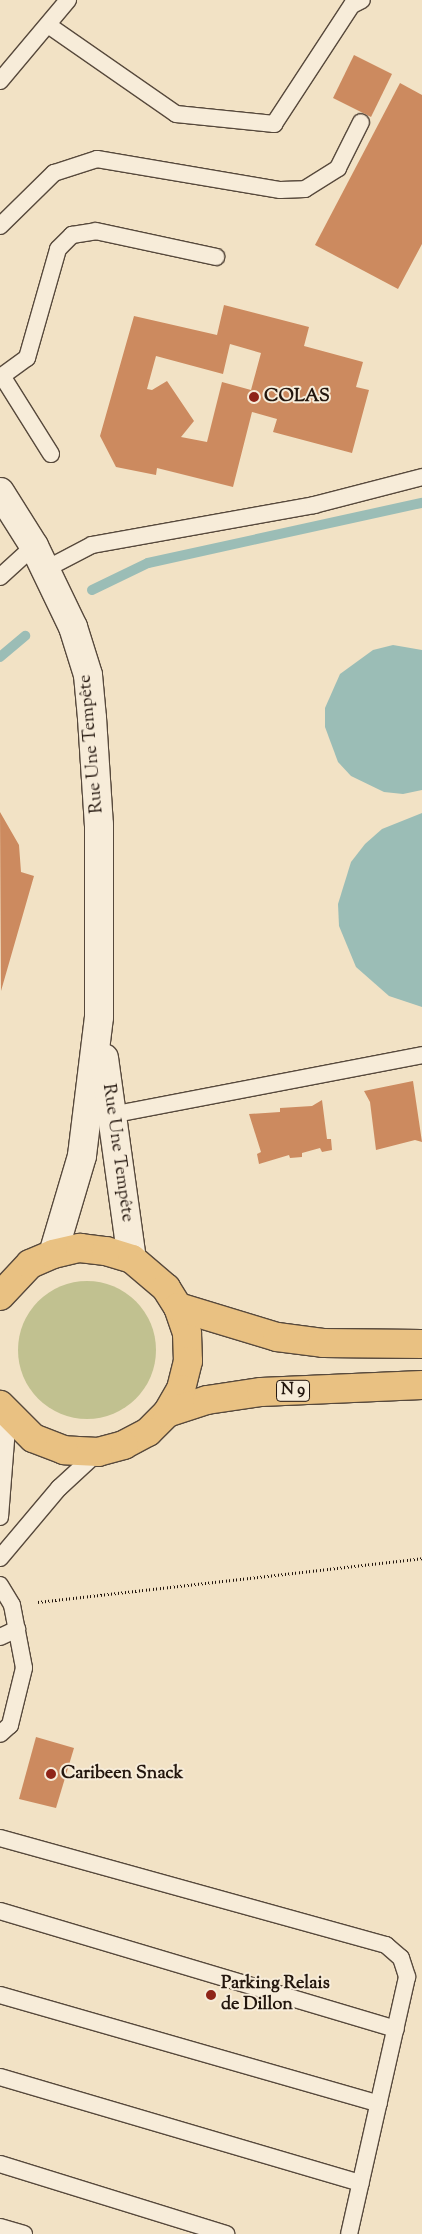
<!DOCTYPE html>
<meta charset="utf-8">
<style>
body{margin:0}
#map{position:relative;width:422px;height:2234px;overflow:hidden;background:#f2e2c5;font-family:"Sorts Mill Goudy",serif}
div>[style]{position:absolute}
.green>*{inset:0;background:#c1c190}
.round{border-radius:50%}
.water>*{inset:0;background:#9bbdb6}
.stream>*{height:10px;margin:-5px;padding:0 5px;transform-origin:5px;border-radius:5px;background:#9bbdb6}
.building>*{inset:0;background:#cc8a5f}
.path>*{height:3px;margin-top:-1.5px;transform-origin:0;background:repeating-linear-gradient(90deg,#23160e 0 1px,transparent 0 3.5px)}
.roads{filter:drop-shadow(1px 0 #57493c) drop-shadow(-1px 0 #57493c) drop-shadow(0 1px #57493c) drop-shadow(0 -1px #57493c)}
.lane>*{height:16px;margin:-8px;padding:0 8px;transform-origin:8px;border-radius:8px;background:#f7ecd9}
.street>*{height:28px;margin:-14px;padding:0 14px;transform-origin:14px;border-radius:14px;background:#f7ecd9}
.primary>*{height:28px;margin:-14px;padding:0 14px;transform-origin:14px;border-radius:14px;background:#e9c182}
.dots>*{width:14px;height:14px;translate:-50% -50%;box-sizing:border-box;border:2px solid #f7ecd9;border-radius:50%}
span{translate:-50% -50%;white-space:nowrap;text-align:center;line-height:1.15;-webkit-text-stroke:4px #f7ecd9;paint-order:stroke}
.shield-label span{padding:1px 4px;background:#f7ecd9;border:1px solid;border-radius:4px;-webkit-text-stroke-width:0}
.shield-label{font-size:16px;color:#23160e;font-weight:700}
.poi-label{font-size:18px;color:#23160e;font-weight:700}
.left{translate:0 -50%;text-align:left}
.street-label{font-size:18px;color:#23160e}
</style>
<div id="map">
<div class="green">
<div class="round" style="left:18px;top:1281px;width:138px;height:138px"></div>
</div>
<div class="water">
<div style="clip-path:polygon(393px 645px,422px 650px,422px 790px,403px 794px,384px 792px,351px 776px,338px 762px,325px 727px,325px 708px,340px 674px,373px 650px)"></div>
<div style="clip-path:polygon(422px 813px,422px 1007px,389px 996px,356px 967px,339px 926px,338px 904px,351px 862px,365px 844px,382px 829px)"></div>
</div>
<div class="stream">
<div style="left:92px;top:590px;width:62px;rotate:-25.7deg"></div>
<div style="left:148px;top:563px;width:280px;rotate:-12.4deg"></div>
<div style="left:0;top:657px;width:33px;rotate:-40deg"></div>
</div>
<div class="building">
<div style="clip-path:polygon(354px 55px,392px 74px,371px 117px,333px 98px)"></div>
<div style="clip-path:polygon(400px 83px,422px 95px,422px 244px,398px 289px,315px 245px)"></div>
<div style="clip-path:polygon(evenodd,224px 305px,309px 327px,304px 346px,363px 362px,356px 387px,369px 390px,352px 453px,273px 432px,277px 419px,252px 412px,233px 487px,157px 468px,156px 475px,116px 467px,100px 436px,134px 316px,217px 335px,224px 305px,230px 344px,261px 353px,251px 390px,222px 382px,207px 442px,181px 437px,194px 421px,167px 381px,152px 390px,147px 389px,156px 356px,223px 374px,230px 344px)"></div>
<div style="clip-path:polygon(0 812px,19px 845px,21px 872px,34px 876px,1px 991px)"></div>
<div style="clip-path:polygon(413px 1081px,422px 1142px,415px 1140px,376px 1150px,370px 1102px,364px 1091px)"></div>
<div style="clip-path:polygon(322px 1100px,327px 1139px,331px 1139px,332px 1150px,322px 1152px,320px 1148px,302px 1153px,302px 1157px,290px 1158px,289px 1155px,259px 1164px,257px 1154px,261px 1152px,249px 1114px,280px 1112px,280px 1108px,312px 1106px)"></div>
<div style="clip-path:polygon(36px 1737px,74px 1748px,56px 1808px,19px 1799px)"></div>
</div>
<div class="path">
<div style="left:38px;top:1602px;width:387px;rotate:-6.5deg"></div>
</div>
<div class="roads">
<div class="lane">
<div style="left:48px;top:25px;width:156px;rotate:34.8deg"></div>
<div style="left:176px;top:114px;width:99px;rotate:5.8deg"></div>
<div style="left:274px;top:124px;width:142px;rotate:-56.8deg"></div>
<div style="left:352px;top:5px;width:11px;rotate:-27deg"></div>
<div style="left:0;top:81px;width:106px;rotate:-50deg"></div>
<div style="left:0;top:226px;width:76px;rotate:-44.5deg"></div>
<div style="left:54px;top:173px;width:45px;rotate:-18deg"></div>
<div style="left:97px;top:159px;width:186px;rotate:9.6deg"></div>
<div style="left:280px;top:190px;width:25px;rotate:-2deg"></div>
<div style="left:305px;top:189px;width:39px;rotate:-32deg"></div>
<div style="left:338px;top:168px;width:51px;rotate:-63.4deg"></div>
<div style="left:51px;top:454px;width:92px;rotate:-122.1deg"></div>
<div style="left:2px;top:376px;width:31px;rotate:-36deg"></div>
<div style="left:27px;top:358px;width:113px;rotate:-74.1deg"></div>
<div style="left:58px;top:249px;width:20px;rotate:-45deg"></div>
<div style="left:72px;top:235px;width:24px;rotate:-9deg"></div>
<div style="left:96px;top:231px;width:123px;rotate:12.2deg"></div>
<div style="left:46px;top:569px;width:52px;rotate:-27.6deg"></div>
<div style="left:92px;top:545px;width:226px;rotate:-10.2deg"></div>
<div style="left:314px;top:505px;width:112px;rotate:-14.5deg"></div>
<div style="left:0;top:577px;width:46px;rotate:-42.4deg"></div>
<div style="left:111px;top:1115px;width:317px;rotate:-10.9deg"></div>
<div style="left:0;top:1517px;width:101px;rotate:-85.5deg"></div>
<div style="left:0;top:1558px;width:92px;rotate:-49.9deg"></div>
<div style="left:59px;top:1488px;width:53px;rotate:-42.7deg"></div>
<div style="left:0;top:1585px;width:23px;rotate:59deg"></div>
<div style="left:12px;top:1605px;width:64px;rotate:79.2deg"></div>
<div style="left:24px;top:1668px;width:59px;rotate:103.8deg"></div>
<div style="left:10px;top:1725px;width:13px;rotate:138deg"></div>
<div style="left:0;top:1637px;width:19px;rotate:-25deg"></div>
<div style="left:0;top:1838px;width:401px;rotate:15.5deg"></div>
<div style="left:386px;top:1945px;width:20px;rotate:41deg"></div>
<div style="left:401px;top:1958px;width:20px;rotate:72deg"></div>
<div style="left:407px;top:1977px;width:263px;rotate:102.7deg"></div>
<div style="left:0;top:1911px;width:413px;rotate:16.6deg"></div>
<div style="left:0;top:1995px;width:394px;rotate:16deg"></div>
<div style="left:0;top:2077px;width:376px;rotate:16.4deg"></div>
<div style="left:0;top:2164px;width:237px;rotate:17.2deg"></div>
<div style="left:0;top:2227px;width:25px;rotate:16deg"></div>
</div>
<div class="street">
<div style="left:0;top:492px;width:64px;rotate:57.8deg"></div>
<div style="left:34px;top:546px;width:90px;rotate:64.3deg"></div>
<div style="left:73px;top:627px;width:50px;rotate:72.6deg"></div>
<div style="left:88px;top:675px;width:43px;rotate:84.7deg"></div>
<div style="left:92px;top:718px;width:107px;rotate:86.3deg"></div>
<div style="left:99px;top:825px;width:192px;rotate:90deg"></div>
<div style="left:99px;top:1017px;width:140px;rotate:97deg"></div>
<div style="left:82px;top:1156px;width:102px;rotate:106.5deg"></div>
<div style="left:104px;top:1058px;width:203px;rotate:82.1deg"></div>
</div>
<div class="primary">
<div style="left:0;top:1296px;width:44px;rotate:-46.8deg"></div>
<div style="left:30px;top:1264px;width:25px;rotate:-23deg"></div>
<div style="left:53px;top:1254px;width:28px;rotate:-13deg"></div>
<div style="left:80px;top:1248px;width:26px;rotate:7deg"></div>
<div style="left:106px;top:1251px;width:27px;rotate:17deg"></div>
<div style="left:132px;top:1259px;width:45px;rotate:40.5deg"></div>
<div style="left:166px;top:1288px;width:22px;rotate:58deg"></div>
<div style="left:178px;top:1307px;width:28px;rotate:71deg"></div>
<div style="left:187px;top:1333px;width:28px;rotate:88deg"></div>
<div style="left:188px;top:1361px;width:29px;rotate:104deg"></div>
<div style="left:181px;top:1389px;width:28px;rotate:120deg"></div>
<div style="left:167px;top:1413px;width:27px;rotate:135deg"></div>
<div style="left:148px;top:1432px;width:27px;rotate:152deg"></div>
<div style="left:124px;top:1445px;width:27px;rotate:165deg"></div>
<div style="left:98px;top:1452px;width:34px;rotate:-177deg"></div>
<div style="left:64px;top:1450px;width:33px;rotate:-159deg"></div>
<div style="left:33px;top:1438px;width:47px;rotate:-135deg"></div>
<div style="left:178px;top:1307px;width:103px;rotate:16.9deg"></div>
<div style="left:277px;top:1337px;width:46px;rotate:7.4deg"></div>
<div style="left:323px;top:1343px;width:99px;rotate:0.6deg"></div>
<div style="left:167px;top:1413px;width:42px;rotate:-18deg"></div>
<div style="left:207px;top:1400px;width:55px;rotate:-8.4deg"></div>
<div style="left:261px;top:1392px;width:161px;rotate:-2.5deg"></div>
</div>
</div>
<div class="dots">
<div style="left:254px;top:397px;background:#8f2418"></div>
<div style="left:51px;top:1774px;background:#8f2418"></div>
<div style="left:211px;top:1995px;background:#8f2418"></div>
</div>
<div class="shield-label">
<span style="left:293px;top:1391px">N 9</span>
</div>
<div class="poi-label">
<span class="left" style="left:264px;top:397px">COLAS</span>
<span class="left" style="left:61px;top:1774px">Caribeen Snack</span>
<span class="left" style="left:221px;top:1995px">Parking Relais<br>de Dillon</span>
</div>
<div class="street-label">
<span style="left:92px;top:744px;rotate:-95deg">Rue Une Tempête</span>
<span style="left:117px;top:1153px;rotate:82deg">Rue Une Tempête</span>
</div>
</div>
